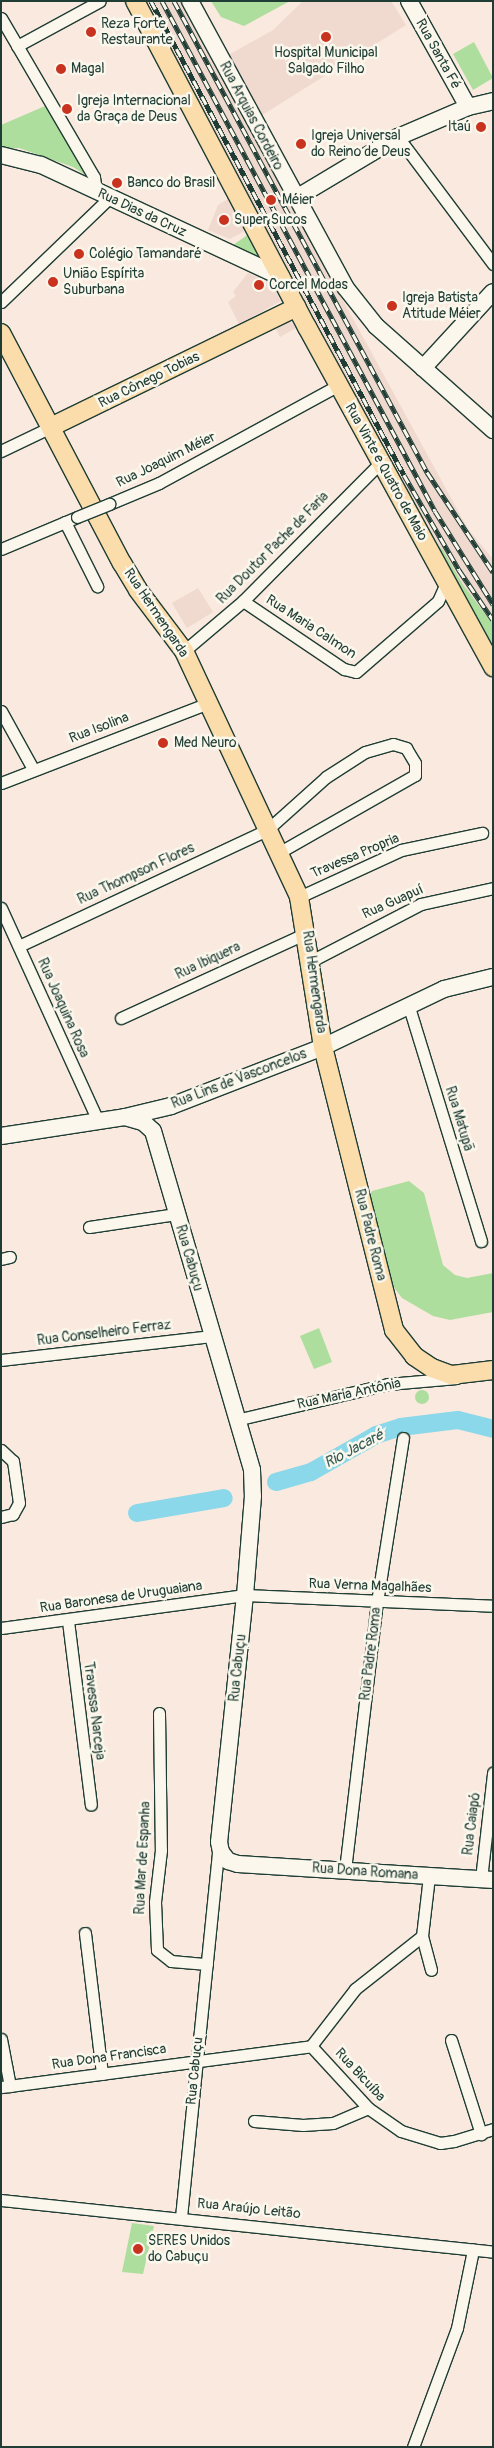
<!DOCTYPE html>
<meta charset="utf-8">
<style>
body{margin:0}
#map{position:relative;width:494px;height:2448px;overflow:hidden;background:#fae9de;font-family:Pangolin,sans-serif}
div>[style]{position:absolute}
.built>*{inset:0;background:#f0d9cf}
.green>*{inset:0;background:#aede9e}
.round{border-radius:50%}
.river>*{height:18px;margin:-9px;padding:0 9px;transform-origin:9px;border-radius:9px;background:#8ad8e9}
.roads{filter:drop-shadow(1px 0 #1f3d34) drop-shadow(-1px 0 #1f3d34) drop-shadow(0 1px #1f3d34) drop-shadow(0 -1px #1f3d34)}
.street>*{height:11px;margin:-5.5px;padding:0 5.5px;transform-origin:5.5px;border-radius:5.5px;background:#fbf7ec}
.secondary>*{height:16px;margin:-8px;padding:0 8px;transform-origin:8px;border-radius:8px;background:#fbf7ec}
.primary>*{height:18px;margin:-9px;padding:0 9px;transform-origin:9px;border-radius:9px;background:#fbddab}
.rail>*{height:5px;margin-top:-2.5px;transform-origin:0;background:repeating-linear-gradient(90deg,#fbf7ec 0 9px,#1f3d34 0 18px);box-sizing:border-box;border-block:1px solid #1f3d34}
.bridges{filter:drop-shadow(1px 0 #1f3d34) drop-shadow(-1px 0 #1f3d34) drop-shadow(0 1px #1f3d34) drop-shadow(0 -1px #1f3d34)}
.street-bridge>*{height:11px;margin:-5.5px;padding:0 5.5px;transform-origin:5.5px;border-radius:5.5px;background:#fbf7ec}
.dots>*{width:14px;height:14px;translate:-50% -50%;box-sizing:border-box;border:2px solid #fbf7ec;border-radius:50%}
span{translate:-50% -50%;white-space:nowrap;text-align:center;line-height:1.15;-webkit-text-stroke:5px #fbf7ec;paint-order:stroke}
.poi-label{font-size:14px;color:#1f3d34}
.left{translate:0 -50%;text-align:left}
.right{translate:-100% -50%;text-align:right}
.street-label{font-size:14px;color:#1f3d34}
.water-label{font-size:15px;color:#345c58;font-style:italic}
.frame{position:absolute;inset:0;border:2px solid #1f3d34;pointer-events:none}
</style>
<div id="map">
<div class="built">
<div style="clip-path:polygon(145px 1px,179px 1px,468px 529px,493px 559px,493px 651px)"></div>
<div style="clip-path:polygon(303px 1px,391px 1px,406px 25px,259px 117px,223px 58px,273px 30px)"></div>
<div style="clip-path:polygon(228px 199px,245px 227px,243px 232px,230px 239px,208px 230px,218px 205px)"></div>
<div style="clip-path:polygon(248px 273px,271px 283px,281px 301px,239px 324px,228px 302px,236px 296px,233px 292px)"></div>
<div style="clip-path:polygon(290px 321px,296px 328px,280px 337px,276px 329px)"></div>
<div style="clip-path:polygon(198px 588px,213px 612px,187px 628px,172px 603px)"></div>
</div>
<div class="green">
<div style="clip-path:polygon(211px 1px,290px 1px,244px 26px,221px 17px)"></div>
<div style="clip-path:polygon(474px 42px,493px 78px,473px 90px,453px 54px)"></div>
<div style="clip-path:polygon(45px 106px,87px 176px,73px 167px,19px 148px,1px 149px,1px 125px)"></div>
<div style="clip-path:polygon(250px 233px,263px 256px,261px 261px,229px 248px)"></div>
<div style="clip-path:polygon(433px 541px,443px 550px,463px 585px,493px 624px,493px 651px)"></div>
<div style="clip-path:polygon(409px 1181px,424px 1193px,443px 1265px,455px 1275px,467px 1278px,493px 1273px,493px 1312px,450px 1320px,433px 1316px,402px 1298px,389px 1281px,368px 1198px,372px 1191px)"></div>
<div style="clip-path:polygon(319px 1328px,332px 1362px,314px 1369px,300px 1336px)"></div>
<div class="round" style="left:415px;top:1390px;width:14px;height:14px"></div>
<div style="clip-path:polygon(132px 2223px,154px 2226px,143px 2274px,122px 2272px)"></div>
</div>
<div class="river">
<div style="left:276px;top:1482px;width:36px;rotate:-16deg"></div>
<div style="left:311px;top:1472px;width:75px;rotate:-29.6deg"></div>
<div style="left:376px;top:1435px;width:26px;rotate:-18deg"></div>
<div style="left:401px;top:1427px;width:57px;rotate:-7deg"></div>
<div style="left:458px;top:1420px;width:36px;rotate:14deg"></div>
<div style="left:137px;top:1513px;width:88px;rotate:-9.8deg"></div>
</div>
<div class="roads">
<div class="street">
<div style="left:1px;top:18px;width:184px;rotate:59.7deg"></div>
<div style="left:94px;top:177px;width:14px;rotate:82deg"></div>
<div style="left:17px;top:46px;width:94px;rotate:-28.5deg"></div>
<div style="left:398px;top:137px;width:159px;rotate:53.2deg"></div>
<div style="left:1px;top:302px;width:150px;rotate:-43.9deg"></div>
<div style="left:1px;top:451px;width:58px;rotate:-25.7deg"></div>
<div style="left:109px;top:504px;width:54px;rotate:-22.8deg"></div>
<div style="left:159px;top:483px;width:205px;rotate:-28.6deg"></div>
<div style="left:65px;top:522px;width:72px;rotate:63.4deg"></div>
<div style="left:1px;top:549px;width:82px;rotate:-22.8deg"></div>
<div style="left:243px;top:601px;width:122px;rotate:34deg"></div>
<div style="left:344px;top:669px;width:12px;rotate:14deg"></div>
<div style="left:356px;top:672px;width:108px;rotate:-40.9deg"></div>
<div style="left:438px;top:601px;width:20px;rotate:-66deg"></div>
<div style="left:184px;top:651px;width:77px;rotate:-40.3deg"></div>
<div style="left:243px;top:601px;width:196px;rotate:-45.2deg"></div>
<div style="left:1px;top:711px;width:66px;rotate:61.1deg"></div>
<div style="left:1px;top:783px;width:222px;rotate:-21.1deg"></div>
<div style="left:299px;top:897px;width:112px;rotate:-24.7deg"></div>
<div style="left:401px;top:850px;width:83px;rotate:-11.9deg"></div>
<div style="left:1px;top:908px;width:234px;rotate:65.5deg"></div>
<div style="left:19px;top:946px;width:274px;rotate:-25.1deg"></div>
<div style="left:267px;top:830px;width:79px;rotate:-41.9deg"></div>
<div style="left:326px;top:777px;width:46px;rotate:-32.7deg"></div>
<div style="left:365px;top:752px;width:29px;rotate:-16deg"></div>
<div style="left:393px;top:744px;width:14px;rotate:17deg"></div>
<div style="left:406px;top:748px;width:17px;rotate:59deg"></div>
<div style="left:415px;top:763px;width:12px;rotate:90deg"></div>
<div style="left:415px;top:775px;width:158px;rotate:150.3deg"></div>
<div style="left:311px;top:961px;width:124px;rotate:-27.4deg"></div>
<div style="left:421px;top:904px;width:74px;rotate:-12.5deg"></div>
<div style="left:409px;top:1007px;width:245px;rotate:72.9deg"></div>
<div style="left:121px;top:1018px;width:205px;rotate:-24.6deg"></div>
<div style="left:89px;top:1227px;width:88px;rotate:-8.5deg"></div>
<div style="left:1px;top:1259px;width:9px;rotate:-13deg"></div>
<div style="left:1px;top:1360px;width:211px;rotate:-6.5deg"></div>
<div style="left:236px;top:1420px;width:156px;rotate:-13.3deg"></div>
<div style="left:388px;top:1384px;width:69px;rotate:-5deg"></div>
<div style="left:1px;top:1450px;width:16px;rotate:43deg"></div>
<div style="left:13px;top:1461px;width:42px;rotate:81.9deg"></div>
<div style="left:19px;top:1503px;width:13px;rotate:119deg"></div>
<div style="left:13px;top:1514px;width:12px;rotate:166deg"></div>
<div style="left:68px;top:1621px;width:185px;rotate:82.9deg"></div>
<div style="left:1px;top:1628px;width:246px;rotate:-7.7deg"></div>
<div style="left:245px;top:1595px;width:248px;rotate:2.5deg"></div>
<div style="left:159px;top:1713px;width:137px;rotate:89.2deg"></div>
<div style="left:161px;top:1850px;width:52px;rotate:96.6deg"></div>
<div style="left:155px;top:1902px;width:48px;rotate:87.6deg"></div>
<div style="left:157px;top:1950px;width:18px;rotate:38deg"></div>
<div style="left:171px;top:1961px;width:36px;rotate:5deg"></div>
<div style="left:345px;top:1870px;width:270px;rotate:-83.2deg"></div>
<div style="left:377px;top:1602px;width:166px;rotate:-81deg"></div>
<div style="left:481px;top:1879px;width:107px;rotate:-83.5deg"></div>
<div style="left:85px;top:1933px;width:142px;rotate:83.1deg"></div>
<div style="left:422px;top:1936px;width:35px;rotate:75deg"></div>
<div style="left:1px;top:2039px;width:48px;rotate:79.2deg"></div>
<div style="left:451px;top:2040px;width:99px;rotate:72.3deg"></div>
<div style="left:311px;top:2046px;width:84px;rotate:47.4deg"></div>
<div style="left:368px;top:2108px;width:40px;rotate:34.9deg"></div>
<div style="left:401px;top:2131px;width:41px;rotate:17.1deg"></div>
<div style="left:440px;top:2143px;width:14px;rotate:-8deg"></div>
<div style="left:454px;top:2141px;width:41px;rotate:-17.1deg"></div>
<div style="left:311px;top:2046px;width:72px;rotate:-52.3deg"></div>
<div style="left:355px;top:1989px;width:85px;rotate:-38.3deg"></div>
<div style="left:422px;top:1936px;width:60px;rotate:-83.3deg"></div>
<div style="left:1px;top:2087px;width:313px;rotate:-7.5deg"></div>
<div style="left:254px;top:2121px;width:49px;rotate:4.7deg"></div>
<div style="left:303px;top:2125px;width:30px;rotate:-4deg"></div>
<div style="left:333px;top:2123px;width:38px;rotate:-23deg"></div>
<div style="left:1px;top:2200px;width:495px;rotate:6deg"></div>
<div style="left:181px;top:2217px;width:373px;rotate:-84.2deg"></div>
<div style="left:413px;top:2447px;width:127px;rotate:-69.7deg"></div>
<div style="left:457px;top:2328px;width:80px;rotate:-78.4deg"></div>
</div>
<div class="secondary">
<div style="left:190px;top:1px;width:325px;rotate:61.5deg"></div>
<div style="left:345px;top:287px;width:50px;rotate:51.5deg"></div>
<div style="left:376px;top:326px;width:157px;rotate:41.6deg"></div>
<div style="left:409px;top:1px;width:121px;rotate:60.9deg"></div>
<div style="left:1px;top:155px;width:41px;rotate:14deg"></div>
<div style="left:41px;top:165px;width:265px;rotate:25deg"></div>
<div style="left:296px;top:198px;width:119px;rotate:-30.9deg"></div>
<div style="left:398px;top:137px;width:76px;rotate:-23.2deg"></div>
<div style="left:468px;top:107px;width:26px;rotate:-13deg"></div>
<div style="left:423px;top:368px;width:103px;rotate:-47.4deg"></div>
<div style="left:125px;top:1117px;width:19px;rotate:16deg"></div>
<div style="left:143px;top:1122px;width:13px;rotate:42deg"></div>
<div style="left:153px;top:1131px;width:353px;rotate:73.7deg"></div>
<div style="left:252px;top:1470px;width:26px;rotate:88deg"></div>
<div style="left:253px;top:1496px;width:99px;rotate:94.6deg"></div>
<div style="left:245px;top:1595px;width:248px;rotate:96deg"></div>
<div style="left:219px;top:1842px;width:10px;rotate:79deg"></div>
<div style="left:221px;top:1852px;width:11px;rotate:52deg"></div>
<div style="left:228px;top:1861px;width:10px;rotate:17deg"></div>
<div style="left:238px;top:1864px;width:256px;rotate:3.6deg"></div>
<div style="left:1px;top:1136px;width:125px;rotate:-8.7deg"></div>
<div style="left:125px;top:1117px;width:47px;rotate:-13.4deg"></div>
<div style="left:171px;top:1106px;width:163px;rotate:-21.2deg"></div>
<div style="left:323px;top:1047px;width:134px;rotate:-25.6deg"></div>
<div style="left:444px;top:989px;width:50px;rotate:-13.8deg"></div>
</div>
<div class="primary">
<div style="left:135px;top:1px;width:369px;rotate:62.2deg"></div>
<div style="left:307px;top:327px;width:388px;rotate:61.3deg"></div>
<div style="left:1px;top:333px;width:260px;rotate:62.3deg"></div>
<div style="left:122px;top:563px;width:31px;rotate:59deg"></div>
<div style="left:138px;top:590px;width:76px;rotate:53deg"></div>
<div style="left:184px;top:651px;width:272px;rotate:64.9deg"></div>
<div style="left:299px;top:897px;width:152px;rotate:80.9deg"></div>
<div style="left:323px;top:1047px;width:292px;rotate:75.9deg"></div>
<div style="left:394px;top:1330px;width:33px;rotate:52deg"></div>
<div style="left:414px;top:1356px;width:22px;rotate:34deg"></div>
<div style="left:432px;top:1368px;width:20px;rotate:20deg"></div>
<div style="left:451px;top:1375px;width:42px;rotate:-6.8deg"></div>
<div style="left:53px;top:426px;width:271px;rotate:-26deg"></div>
</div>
</div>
<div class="rail">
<div style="left:151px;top:1px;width:537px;rotate:61.91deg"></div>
<div style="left:404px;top:475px;width:110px;rotate:59.9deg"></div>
<div style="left:459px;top:570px;width:60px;rotate:55.8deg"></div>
<div style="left:162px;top:1px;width:578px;rotate:61.84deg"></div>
<div style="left:435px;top:511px;width:110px;rotate:58.1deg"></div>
<div style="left:174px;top:1px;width:535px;rotate:61.76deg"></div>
<div style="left:427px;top:472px;width:120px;rotate:56.6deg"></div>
</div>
<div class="bridges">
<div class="street-bridge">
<div style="left:77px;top:517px;width:35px;rotate:-22deg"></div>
</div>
</div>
<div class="dots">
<div style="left:91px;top:32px;background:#c8321e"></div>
<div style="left:326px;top:37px;background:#c8321e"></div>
<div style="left:61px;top:69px;background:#c8321e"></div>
<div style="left:67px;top:109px;background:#c8321e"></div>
<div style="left:481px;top:127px;background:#c8321e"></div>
<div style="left:301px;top:144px;background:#c8321e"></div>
<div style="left:117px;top:183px;background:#c8321e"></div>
<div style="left:271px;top:200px;background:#c8321e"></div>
<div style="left:224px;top:220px;background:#c8321e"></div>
<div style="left:79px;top:254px;background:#c8321e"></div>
<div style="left:53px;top:282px;background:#c8321e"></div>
<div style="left:259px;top:285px;background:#c8321e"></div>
<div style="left:392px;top:306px;background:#c8321e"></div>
<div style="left:163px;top:743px;background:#c8321e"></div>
<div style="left:138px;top:2249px;background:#c8321e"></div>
</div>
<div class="poi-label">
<span class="left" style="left:101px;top:32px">Reza Forte<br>Restaurante</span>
<span style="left:326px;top:61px">Hospital Municipal<br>Salgado Filho</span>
<span class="left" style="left:71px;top:69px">Magal</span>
<span class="left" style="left:77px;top:109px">Igreja Internacional<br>da Graça de Deus</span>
<span class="right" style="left:471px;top:127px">Itaú</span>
<span class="left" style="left:311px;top:144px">Igreja Universal<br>do Reino de Deus</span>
<span class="left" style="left:127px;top:183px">Banco do Brasil</span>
<span class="left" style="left:282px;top:200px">Méier</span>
<span class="left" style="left:234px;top:220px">Super Sucos</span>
<span class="left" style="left:89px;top:254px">Colégio Tamandaré</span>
<span class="left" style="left:63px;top:282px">União Espírita<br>Suburbana</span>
<span class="left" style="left:269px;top:285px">Corcel Modas</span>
<span class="left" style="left:402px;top:306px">Igreja Batista<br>Atitude Méier</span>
<span class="left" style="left:174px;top:743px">Med Neuro</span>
<span class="left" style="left:148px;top:2249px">SERES Unidos<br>do Cabuçu</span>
</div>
<div class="street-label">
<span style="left:438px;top:54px;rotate:61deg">Rua Santa Fé</span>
<span style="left:251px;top:116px;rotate:62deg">Rua Arquias Cordeiro</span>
<span style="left:142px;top:213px;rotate:25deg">Rua Dias da Cruz</span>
<span style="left:149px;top:380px;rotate:-26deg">Rua Cônego Tobias</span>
<span style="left:166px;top:460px;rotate:-26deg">Rua Joaquim Méier</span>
<span style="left:386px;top:472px;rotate:61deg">Rua Vinte e Quatro de Maio</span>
<span style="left:273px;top:548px;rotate:-45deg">Rua Doutor Pache de Faria</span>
<span style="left:156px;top:613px;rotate:56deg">Rua Hermengarda</span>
<span style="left:311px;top:627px;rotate:33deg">Rua Maria Calmon</span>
<span style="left:99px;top:728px;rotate:-21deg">Rua Isolina</span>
<span style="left:355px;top:856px;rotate:-23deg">Travessa Propria</span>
<span style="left:136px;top:874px;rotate:-25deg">Rua Thompson Flores</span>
<span style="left:393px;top:902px;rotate:-24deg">Rua Guapuí</span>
<span style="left:208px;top:961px;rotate:-25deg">Rua Ibiquera</span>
<span style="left:314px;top:982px;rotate:82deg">Rua Hermengarda</span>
<span style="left:63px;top:1008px;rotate:66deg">Rua Joaquina Rosa</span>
<span style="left:239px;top:1079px;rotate:-21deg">Rua Lins de Vasconcelos</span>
<span style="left:459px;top:1119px;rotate:73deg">Rua Matupã</span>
<span style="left:370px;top:1235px;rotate:76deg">Rua Padre Roma</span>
<span style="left:189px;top:1258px;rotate:74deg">Rua Cabuçu</span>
<span style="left:104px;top:1333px;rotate:-7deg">Rua Conselheiro Ferraz</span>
<span style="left:349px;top:1394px;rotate:-12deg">Rua Maria Antônia</span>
<span style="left:370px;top:1586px;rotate:2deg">Rua Verna Magalhães</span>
<span style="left:121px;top:1597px;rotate:-8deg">Rua Baronesa de Uruguaiana</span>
<span style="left:371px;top:1654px;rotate:-83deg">Rua Padre Roma</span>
<span style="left:238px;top:1668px;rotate:-84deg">Rua Cabuçu</span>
<span style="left:94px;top:1711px;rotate:83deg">Travessa Narceja</span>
<span style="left:472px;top:1824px;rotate:-83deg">Rua Caiapó</span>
<span style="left:143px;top:1858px;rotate:-87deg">Rua Mar de Espanha</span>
<span style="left:365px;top:1872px;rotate:4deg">Rua Dona Romana</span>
<span style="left:109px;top:2057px;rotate:-8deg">Rua Dona Francisca</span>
<span style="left:195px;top:2071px;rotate:-84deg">Rua Cabuçu</span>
<span style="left:360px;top:2075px;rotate:47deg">Rua Bicuíba</span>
<span style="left:249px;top:2209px;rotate:6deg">Rua Araújo Leitão</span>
</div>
<div class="water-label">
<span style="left:354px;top:1449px;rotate:-28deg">Rio Jacaré</span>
</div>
<div class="frame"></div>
</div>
